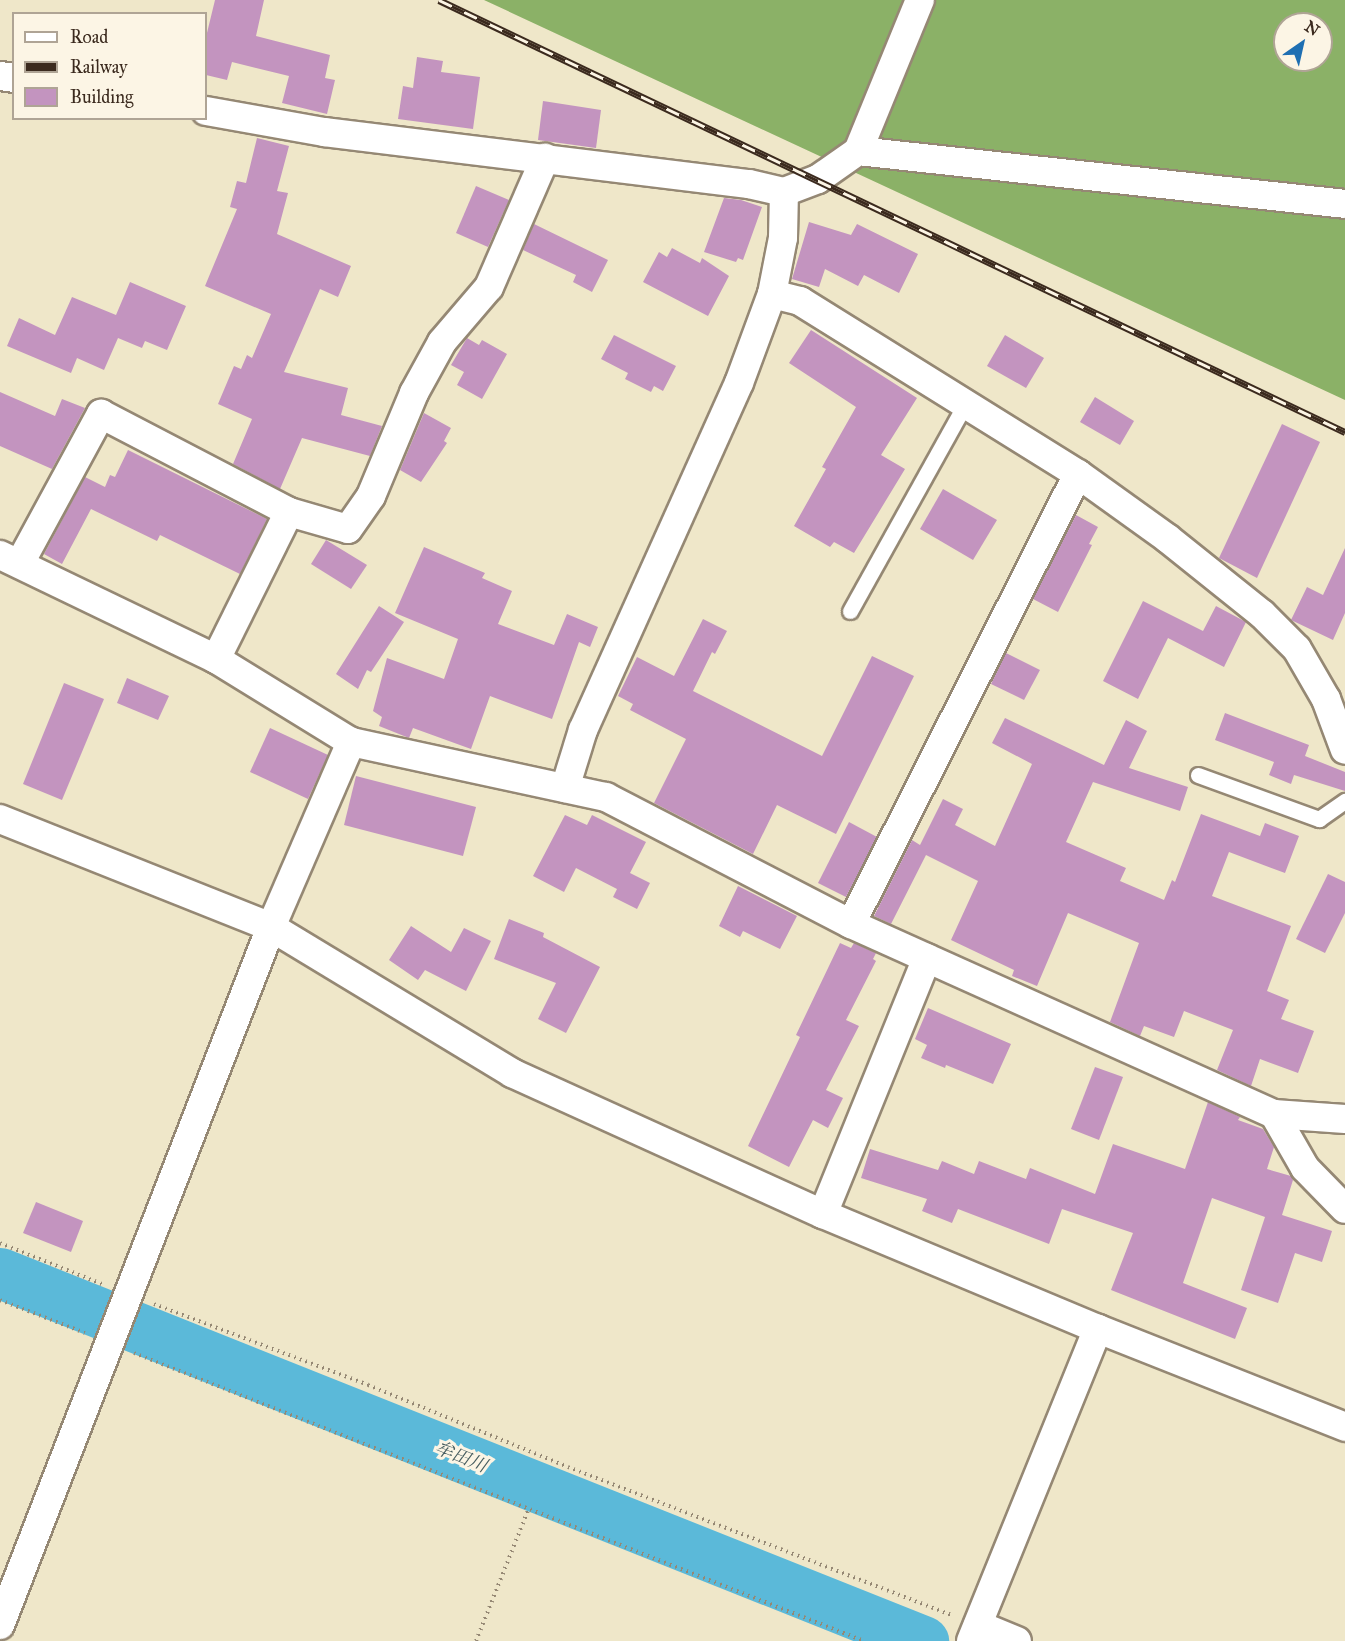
<!DOCTYPE html>
<meta charset="utf-8">
<style>
body{margin:0}
#map{position:relative;width:1345px;height:1641px;overflow:hidden;background:#efe7c9;font-family:"IM FELL Great Primer","Noto Serif JP",serif}
div>[style]{position:absolute}
.forest>*{inset:0;background:#8bb167}
.river>*{height:51px;margin:-25.5px;padding:0 25.5px;transform-origin:25.5px;border-radius:25.5px;background:#5bb9d9}
.building>*{inset:0;background:#c394bf}
.path>*{height:4px;margin-top:-2px;transform-origin:0;background:repeating-linear-gradient(90deg,#958874 0 1.5px,transparent 0 6px)}
.roads{filter:drop-shadow(2px 0 #958874) drop-shadow(-2px 0 #958874) drop-shadow(0 2px #958874) drop-shadow(0 -2px #958874)}
.lane>*{height:15px;margin:-7.5px;padding:0 7.5px;transform-origin:7.5px;border-radius:7.5px;background:#fff}
.street>*{height:28px;margin:-14px;padding:0 14px;transform-origin:14px;border-radius:14px;background:#fff}
.rail>*{height:7px;margin-top:-3.5px;transform-origin:0;background:repeating-linear-gradient(90deg,#fcf5e5 0 14px,#3b2a1e 0 28px);box-sizing:border-box;border-block:2px solid #3b2a1e}
span{translate:-50% -50%;white-space:nowrap;text-align:center;line-height:1.15;-webkit-text-stroke:6px #fcf5e5;paint-order:stroke}
.water-label{font-size:18px;color:#465c5f;font-style:italic}
.legend{position:absolute;left:12px;top:12px;width:195px;height:108px;box-sizing:border-box;background:#fcf5e5;border:2px solid #afa495;margin:0;padding:8px 10px;list-style:none;font-size:18px;color:#3b2a1e}
.legend li{display:flex;align-items:center;gap:12px;height:30px}
.legend b{width:30px;border:2px solid #afa495}
.north{position:absolute;left:1273px;top:12px;width:60px;height:60px;box-sizing:border-box;background:#fcf5e5;border:2px solid #afa495;border-radius:50%;rotate:34deg;font-size:16px;font-weight:700;line-height:24px;text-align:center;color:#3b2a1e}
.north::after{content:'';display:block;margin:auto;width:21px;height:27px;background:#1f6fb2;clip-path:polygon(50% 0,100% 100%,50% 72%,0 100%)}
</style>
<div id="map">
<div class="forest">
<div style="clip-path:polygon(evenodd,484px 0,1345px 0,1345px 400px,1110px 291px,484px 0,1285px 24px,1321px 24px,1321px 60px,1285px 60px,1285px 24px)"></div>
</div>
<div class="river">
<div style="left:0;top:1273px;width:994px;rotate:21.74deg"></div>
</div>
<div class="building">
<div style="clip-path:polygon(215px 0,264px 0,256px 36px,330px 55px,325px 78px,335px 80px,327px 114px,282px 103px,289px 76px,232px 62px,227px 80px,206px 75px,206px 37px)"></div>
<div style="clip-path:polygon(417px 57px,443px 61px,441px 72px,480px 77px,473px 129px,398px 119px,403px 86px,413px 88px)"></div>
<div style="clip-path:polygon(543px 101px,601px 110px,596px 148px,538px 140px)"></div>
<div style="clip-path:polygon(257px 138px,289px 146px,277px 191px,288px 193px,277px 234px,351px 266px,338px 297px,320px 289px,284px 372px,348px 388px,341px 415px,382px 426px,370px 456px,302px 438px,280px 489px,233px 464px,252px 419px,218px 404px,234px 366px,241px 369px,247px 355px,252px 358px,271px 314px,205px 286px,237px 209px,230px 207px,237px 181px,246px 183px)"></div>
<div style="clip-path:polygon(476px 186px,509px 200px,488px 247px,456px 233px)"></div>
<div style="clip-path:polygon(724px 198px,741px 200px,762px 207px,743px 260px,738px 258px,736px 262px,704px 252px)"></div>
<div style="clip-path:polygon(809px 222px,851px 235px,857px 224px,918px 254px,899px 293px,864px 275px,858px 286px,825px 269px,819px 287px,792px 279px)"></div>
<div style="clip-path:polygon(534px 224px,608px 260px,592px 292px,573px 282px,576px 275px,523px 250px)"></div>
<div style="clip-path:polygon(672px 248px,700px 263px,702px 258px,729px 276px,708px 316px,643px 282px,659px 252px,667px 257px)"></div>
<div style="clip-path:polygon(130px 282px,186px 306px,167px 350px,145px 341px,142px 348px,118px 338px,104px 370px,77px 358px,71px 373px,7px 346px,19px 318px,55px 335px,72px 297px,116px 315px)"></div>
<div style="clip-path:polygon(811px 330px,917px 398px,881px 455px,905px 469px,854px 553px,834px 542px,830px 547px,794px 526px,826px 469px,822px 467px,856px 407px,789px 363px)"></div>
<div style="clip-path:polygon(614px 335px,676px 366px,663px 391px,654px 386px,651px 392px,625px 379px,628px 373px,601px 359px)"></div>
<div style="clip-path:polygon(1005px 335px,1044px 358px,1026px 388px,987px 366px)"></div>
<div style="clip-path:polygon(467px 338px,479px 345px,482px 340px,507px 354px,482px 399px,457px 385px,464px 372px,451px 365px)"></div>
<div style="clip-path:polygon(0 392px,55px 416px,62px 399px,85px 408px,52px 469px,0 446px)"></div>
<div style="clip-path:polygon(1095px 397px,1134px 421px,1120px 445px,1080px 422px)"></div>
<div style="clip-path:polygon(424px 413px,451px 428px,444px 441px,447px 443px,421px 482px,400px 470px)"></div>
<div style="clip-path:polygon(1282px 424px,1320px 442px,1257px 578px,1219px 558px)"></div>
<div style="clip-path:polygon(128px 450px,267px 519px,240px 574px,160px 535px,157px 541px,91px 509px,62px 564px,44px 554px,85px 477px,105px 487px,110px 475px,115px 477px)"></div>
<div style="clip-path:polygon(943px 489px,997px 520px,973px 560px,920px 529px)"></div>
<div style="clip-path:polygon(1076px 515px,1098px 527px,1089px 544px,1092px 545px,1058px 612px,1033px 599px)"></div>
<div style="clip-path:polygon(326px 540px,367px 565px,351px 589px,311px 564px)"></div>
<div style="clip-path:polygon(424px 547px,485px 573px,482px 578px,512px 591px,498px 624px,554px 645px,567px 614px,598px 627px,590px 647px,579px 642px,552px 719px,490px 696px,471px 749px,413px 728px,409px 738px,379px 726px,382px 717px,373px 711px,387px 658px,444px 679px,458px 639px,395px 613px)"></div>
<div style="clip-path:polygon(1345px 548px,1345px 613px,1333px 640px,1291px 620px,1307px 587px,1323px 595px)"></div>
<div style="clip-path:polygon(1143px 601px,1203px 631px,1216px 606px,1246px 622px,1224px 667px,1168px 638px,1138px 699px,1103px 681px)"></div>
<div style="clip-path:polygon(379px 606px,404px 622px,371px 672px,367px 670px,358px 689px,336px 674px)"></div>
<div style="clip-path:polygon(703px 619px,727px 631px,715px 654px,712px 652px,693px 691px,822px 756px,872px 656px,914px 676px,836px 834px,777px 805px,753px 854px,654px 803px,686px 739px,630px 710px,633px 704px,618px 696px,637px 657px,674px 676px)"></div>
<div style="clip-path:polygon(1006px 653px,1040px 670px,1024px 700px,991px 684px)"></div>
<div style="clip-path:polygon(127px 678px,169px 696px,158px 720px,117px 703px)"></div>
<div style="clip-path:polygon(64px 683px,104px 699px,62px 800px,23px 784px)"></div>
<div style="clip-path:polygon(1225px 713px,1309px 745px,1305px 756px,1345px 772px,1345px 791px,1294px 775px,1291px 784px,1269px 775px,1274px 762px,1215px 740px)"></div>
<div style="clip-path:polygon(1005px 718px,1104px 765px,1126px 720px,1147px 731px,1129px 768px,1188px 787px,1180px 811px,1093px 782px,1066px 842px,1126px 868px,1120px 881px,1164px 900px,1172px 880px,1175px 882px,1201px 814px,1260px 836px,1265px 823px,1299px 836px,1285px 873px,1229px 852px,1212px 896px,1291px 926px,1267px 991px,1289px 1000px,1281px 1019px,1314px 1031px,1298px 1073px,1260px 1059px,1251px 1086px,1217px 1070px,1233px 1030px,1184px 1011px,1174px 1037px,1144px 1026px,1140px 1036px,1110px 1022px,1139px 943px,1068px 913px,1037px 986px,1012px 976px,1014px 970px,951px 940px,978px 881px,926px 855px,891px 924px,874px 916px,912px 840px,920px 845px,943px 799px,963px 809px,955px 825px,995px 846px,1032px 764px,992px 743px)"></div>
<div style="clip-path:polygon(270px 728px,328px 755px,308px 799px,250px 772px)"></div>
<div style="clip-path:polygon(356px 776px,476px 807px,463px 856px,344px 825px)"></div>
<div style="clip-path:polygon(565px 815px,587px 825px,592px 815px,646px 842px,630px 873px,650px 883px,637px 909px,613px 897px,617px 889px,576px 868px,564px 892px,533px 876px)"></div>
<div style="clip-path:polygon(849px 822px,877px 837px,846px 897px,818px 883px)"></div>
<div style="clip-path:polygon(1328px 874px,1345px 882px,1345px 913px,1325px 953px,1296px 939px)"></div>
<div style="clip-path:polygon(738px 886px,797px 916px,780px 949px,743px 931px,740px 937px,719px 926px)"></div>
<div style="clip-path:polygon(509px 919px,544px 933px,543px 937px,600px 967px,566px 1033px,538px 1019px,556px 983px,494px 959px)"></div>
<div style="clip-path:polygon(411px 926px,451px 952px,464px 928px,491px 941px,466px 991px,425px 970px,418px 980px,389px 960px)"></div>
<div style="clip-path:polygon(840px 943px,851px 948px,854px 943px,876px 953px,873px 959px,876px 961px,846px 1020px,859px 1026px,826px 1090px,843px 1098px,828px 1128px,813px 1120px,789px 1167px,748px 1146px,800px 1037px,796px 1035px)"></div>
<div style="clip-path:polygon(928px 1008px,1011px 1044px,993px 1084px,946px 1065px,945px 1068px,921px 1058px,927px 1045px,915px 1039px)"></div>
<div style="clip-path:polygon(1095px 1067px,1123px 1077px,1099px 1140px,1071px 1129px)"></div>
<div style="clip-path:polygon(1208px 1102px,1240px 1117px,1238px 1120px,1263px 1129px,1274px 1147px,1267px 1169px,1291px 1176px,1293px 1180px,1282px 1215px,1332px 1231px,1322px 1262px,1295px 1253px,1278px 1303px,1241px 1290px,1265px 1217px,1212px 1198px,1183px 1283px,1247px 1308px,1235px 1339px,1111px 1290px,1133px 1233px,1062px 1209px,1049px 1244px,958px 1209px,952px 1223px,922px 1211px,927px 1199px,861px 1178px,870px 1149px,938px 1170px,942px 1161px,974px 1174px,979px 1161px,1026px 1179px,1030px 1168px,1095px 1194px,1113px 1144px,1185px 1169px)"></div>
<div style="clip-path:polygon(36px 1202px,83px 1221px,71px 1252px,23px 1233px)"></div>
</div>
<div class="path">
<div style="left:0;top:1243px;width:110px;rotate:21.9deg"></div>
<div style="left:0;top:1300px;width:91px;rotate:21.2deg"></div>
<div style="left:154px;top:1304px;width:229px;rotate:20.7deg"></div>
<div style="left:368px;top:1385px;width:216px;rotate:22.3deg"></div>
<div style="left:568px;top:1467px;width:412px;rotate:21.1deg"></div>
<div style="left:134px;top:1353px;width:785px;rotate:21.53deg"></div>
<div style="left:476px;top:1641px;width:141px;rotate:-68.3deg"></div>
</div>
<div class="roads">
<div class="lane">
<div style="left:850px;top:611px;width:237px;rotate:-60.9deg"></div>
<div style="left:1198px;top:775px;width:129px;rotate:20deg"></div>
<div style="left:1319px;top:819px;width:32px;rotate:-35deg"></div>
</div>
<div class="street">
<div style="left:0;top:76px;width:14px;rotate:8deg"></div>
<div style="left:206px;top:111px;width:120px;rotate:10.1deg"></div>
<div style="left:324px;top:132px;width:428px;rotate:7deg"></div>
<div style="left:749px;top:184px;width:36px;rotate:13deg"></div>
<div style="left:784px;top:192px;width:36px;rotate:-21deg"></div>
<div style="left:818px;top:179px;width:49px;rotate:-35deg"></div>
<div style="left:858px;top:151px;width:163px;rotate:-67.7deg"></div>
<div style="left:858px;top:151px;width:490px;rotate:6.2deg"></div>
<div style="left:772px;top:294px;width:29px;rotate:14deg"></div>
<div style="left:800px;top:301px;width:327px;rotate:31.9deg"></div>
<div style="left:1078px;top:474px;width:110px;rotate:35.7deg"></div>
<div style="left:1167px;top:538px;width:122px;rotate:38.7deg"></div>
<div style="left:1262px;top:614px;width:49px;rotate:45deg"></div>
<div style="left:1297px;top:649px;width:58px;rotate:59.9deg"></div>
<div style="left:1326px;top:699px;width:54px;rotate:69.6deg"></div>
<div style="left:0;top:555px;width:240px;rotate:25.7deg"></div>
<div style="left:216px;top:659px;width:158px;rotate:31.6deg"></div>
<div style="left:351px;top:742px;width:261px;rotate:12.2deg"></div>
<div style="left:606px;top:797px;width:276px;rotate:27.4deg"></div>
<div style="left:851px;top:924px;width:464px;rotate:24.2deg"></div>
<div style="left:1274px;top:1114px;width:71px;rotate:4deg"></div>
<div style="left:20px;top:563px;width:170px;rotate:-61.5deg"></div>
<div style="left:101px;top:414px;width:212px;rotate:27.5deg"></div>
<div style="left:289px;top:512px;width:61px;rotate:16.1deg"></div>
<div style="left:348px;top:529px;width:40px;rotate:-55.1deg"></div>
<div style="left:371px;top:496px;width:112px;rotate:-67.3deg"></div>
<div style="left:414px;top:393px;width:58px;rotate:-61.2deg"></div>
<div style="left:442px;top:342px;width:72px;rotate:-49.5deg"></div>
<div style="left:489px;top:287px;width:141px;rotate:-66.5deg"></div>
<div style="left:216px;top:659px;width:164px;rotate:-63.6deg"></div>
<div style="left:565px;top:788px;width:61px;rotate:-72.8deg"></div>
<div style="left:583px;top:730px;width:380px;rotate:-65.8deg"></div>
<div style="left:739px;top:383px;width:95px;rotate:-69.7deg"></div>
<div style="left:772px;top:294px;width:57px;rotate:-78.9deg"></div>
<div style="left:783px;top:238px;width:46px;rotate:-88.8deg"></div>
<div style="left:0;top:819px;width:292px;rotate:21.7deg"></div>
<div style="left:271px;top:927px;width:282px;rotate:31.2deg"></div>
<div style="left:512px;top:1073px;width:341px;rotate:24.4deg"></div>
<div style="left:823px;top:1214px;width:298px;rotate:22.7deg"></div>
<div style="left:1098px;top:1329px;width:266px;rotate:21.6deg"></div>
<div style="left:851px;top:924px;width:504px;rotate:-63.23deg"></div>
<div style="left:1274px;top:1114px;width:62px;rotate:60.1deg"></div>
<div style="left:1305px;top:1168px;width:57px;rotate:45.7deg"></div>
<div style="left:823px;top:1214px;width:276px;rotate:-67.9deg"></div>
<div style="left:0;top:1625px;width:749px;rotate:-68.78deg"></div>
<div style="left:271px;top:927px;width:202px;rotate:-66.6deg"></div>
<div style="left:978px;top:1625px;width:42px;rotate:22.3deg"></div>
<div style="left:971px;top:1641px;width:337px;rotate:-67.9deg"></div>
</div>
</div>
<div class="rail">
<div style="left:439px;top:0;width:1004px;rotate:25.49deg"></div>
</div>
<div class="water-label">
<span style="left:461px;top:1457px;rotate:22deg">牟田川</span>
</div>
<ul class="legend">
<li><b style="height:8px;background:#fff"></b>Road</li>
<li><b style="height:8px;background:#3b2a1e"></b>Railway</li>
<li><b style="height:16px;background:#c394bf"></b>Building</li>
</ul>
<div class="north">N</div>
</div>
